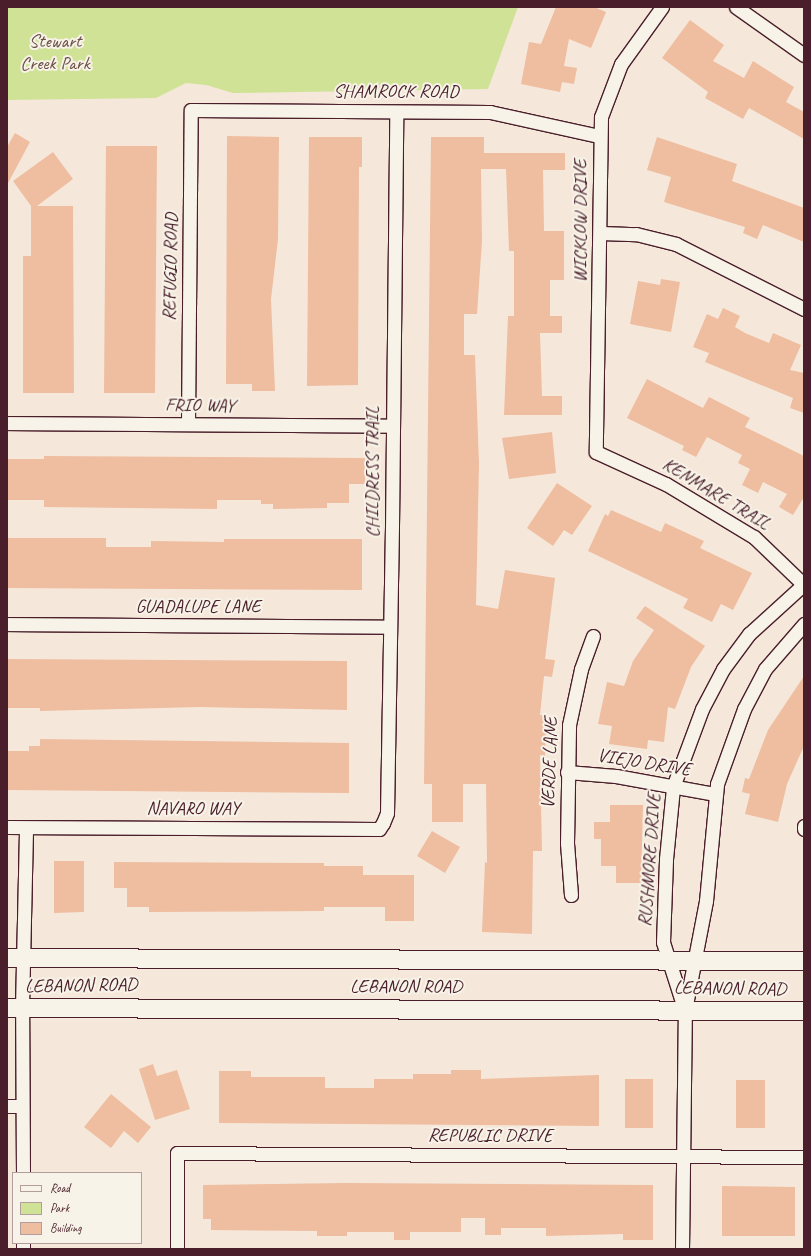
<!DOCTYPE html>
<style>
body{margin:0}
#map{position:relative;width:811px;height:1256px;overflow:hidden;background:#f5e8da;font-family:Caveat,sans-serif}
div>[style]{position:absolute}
.green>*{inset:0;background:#d0e296}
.building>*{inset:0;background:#efbda0}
.roads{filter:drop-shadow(1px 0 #4a1f2b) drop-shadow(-1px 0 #4a1f2b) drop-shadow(0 1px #4a1f2b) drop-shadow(0 -1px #4a1f2b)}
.street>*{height:13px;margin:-6.5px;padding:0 6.5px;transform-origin:6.5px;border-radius:6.5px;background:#f7f3e8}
.secondary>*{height:18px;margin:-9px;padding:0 9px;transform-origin:9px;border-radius:9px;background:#f7f3e8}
span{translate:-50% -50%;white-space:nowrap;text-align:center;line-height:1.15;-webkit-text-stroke:4px #f7f3e8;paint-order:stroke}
.park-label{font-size:19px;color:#6c5046}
.street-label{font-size:19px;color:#4a1f2b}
.frame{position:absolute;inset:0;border:8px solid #4a1f2b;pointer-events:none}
.legend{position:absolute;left:12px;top:1172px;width:130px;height:72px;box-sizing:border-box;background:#f7f3e8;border:1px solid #b29e9c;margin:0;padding:5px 7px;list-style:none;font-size:12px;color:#4a1f2b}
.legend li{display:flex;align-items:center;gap:8px;height:20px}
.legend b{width:20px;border:1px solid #b29e9c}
</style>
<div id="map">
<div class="green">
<div style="clip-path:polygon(7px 7px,518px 7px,488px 89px,233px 93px,206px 85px,186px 83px,156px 98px,7px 100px)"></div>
</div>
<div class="building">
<div style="clip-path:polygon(556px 7px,594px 7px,606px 12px,591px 48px,569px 39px,564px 66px,577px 68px,574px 84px,562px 82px,560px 92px,521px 84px,529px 42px,541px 44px)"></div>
<div style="clip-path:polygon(690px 20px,724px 45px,713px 61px,744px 78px,753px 61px,794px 87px,786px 102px,804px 112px,804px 139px,749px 108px,743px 119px,705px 98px,708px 92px,662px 58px)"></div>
<div style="clip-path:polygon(15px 133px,30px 142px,7px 185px,7px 147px)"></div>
<div style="clip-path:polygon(227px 136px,279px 137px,278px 239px,271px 299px,275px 391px,252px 391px,252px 384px,226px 384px)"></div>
<div style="clip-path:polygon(309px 137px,362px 137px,362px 167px,359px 167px,358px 385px,307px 386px)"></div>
<div style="clip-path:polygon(431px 137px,484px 137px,484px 153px,565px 153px,565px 170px,543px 170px,544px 231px,564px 231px,564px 280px,550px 280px,550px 316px,562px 316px,562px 333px,540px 333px,542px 396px,562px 396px,562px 415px,504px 415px,508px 316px,514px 316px,514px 251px,509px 251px,506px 169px,481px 169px,482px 241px,477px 314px,464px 314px,464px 355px,475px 355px,479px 464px,476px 605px,498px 609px,505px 570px,555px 578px,545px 659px,555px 660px,552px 677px,544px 676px,540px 715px,547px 715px,545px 756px,540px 755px,542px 851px,533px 851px,532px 934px,482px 932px,485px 862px,487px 863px,486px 784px,463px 784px,463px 822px,432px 822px,432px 784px,424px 784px)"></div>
<div style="clip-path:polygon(657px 137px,737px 164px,732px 181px,804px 208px,804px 242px,763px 225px,757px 239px,743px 233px,745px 227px,664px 202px,671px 177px,647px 170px)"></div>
<div style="clip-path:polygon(106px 146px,157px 146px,155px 393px,104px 393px)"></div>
<div style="clip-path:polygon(53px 152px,73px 179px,37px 206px,73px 206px,74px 393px,23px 393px,23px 256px,31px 256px,31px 206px,13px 181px)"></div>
<div style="clip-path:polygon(661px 279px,680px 282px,671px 332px,630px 324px,638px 281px,660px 285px)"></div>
<div style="clip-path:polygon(723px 308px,740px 316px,735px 327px,745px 333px,769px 343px,773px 333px,801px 345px,790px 370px,804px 373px,804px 413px,790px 408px,793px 398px,705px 362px,709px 353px,693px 347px,707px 314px,718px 319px)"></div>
<div style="clip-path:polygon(647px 379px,703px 408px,709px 397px,750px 418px,745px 427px,804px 456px,804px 497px,793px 515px,779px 507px,787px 494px,763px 482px,758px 493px,742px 485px,750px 469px,738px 463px,742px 455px,707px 437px,696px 457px,682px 450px,684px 446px,627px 418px)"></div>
<div style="clip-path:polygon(552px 432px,556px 473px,509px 479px,502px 438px)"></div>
<div style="clip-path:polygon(44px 456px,365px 458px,365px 484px,349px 484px,349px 503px,327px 503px,327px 508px,273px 509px,273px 504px,261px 504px,261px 500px,217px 500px,217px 509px,44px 507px,44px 500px,8px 500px,8px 459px,44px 459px)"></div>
<div style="clip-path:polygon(557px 483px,592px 506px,572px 535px,564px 530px,553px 546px,527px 528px)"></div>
<div style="clip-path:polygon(611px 510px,661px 532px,665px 523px,704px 541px,700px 548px,752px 573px,733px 610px,721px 604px,712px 622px,683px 608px,688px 599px,588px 551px,605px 514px,608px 516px)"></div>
<div style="clip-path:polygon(7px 538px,106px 538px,106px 547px,151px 547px,151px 541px,224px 542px,224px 539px,362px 539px,362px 590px,7px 588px)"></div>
<div style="clip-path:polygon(645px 606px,705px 646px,691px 667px,675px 709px,668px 707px,664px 742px,648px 740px,647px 749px,609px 744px,612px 726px,598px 724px,607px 682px,624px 686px,633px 661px,654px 630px,636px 618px)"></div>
<div style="clip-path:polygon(7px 659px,347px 661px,347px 710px,201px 707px,40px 711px,40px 708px,7px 708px)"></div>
<div style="clip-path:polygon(804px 676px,804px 746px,787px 784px,778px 822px,745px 814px,750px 794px,742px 792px,745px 778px,749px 779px,768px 730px)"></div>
<div style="clip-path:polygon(40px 739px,349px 743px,349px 793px,7px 790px,7px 751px,29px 751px,29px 746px,40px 746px)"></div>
<div style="clip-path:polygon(610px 805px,643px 805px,641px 883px,616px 883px,616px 866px,601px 866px,601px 839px,594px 839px,594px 822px,610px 822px)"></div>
<div style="clip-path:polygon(432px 831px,460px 847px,445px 873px,417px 856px)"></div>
<div style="clip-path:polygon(54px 861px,84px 861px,84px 912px,54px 913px)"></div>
<div style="clip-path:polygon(114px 862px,324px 863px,324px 866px,363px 866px,363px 875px,414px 875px,414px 921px,385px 921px,385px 907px,324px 907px,324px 911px,149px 912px,149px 907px,127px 907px,127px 888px,114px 888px)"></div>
<div style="clip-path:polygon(153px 1064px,157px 1076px,177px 1070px,190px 1109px,155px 1120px,139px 1069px)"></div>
<div style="clip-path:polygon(451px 1070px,481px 1070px,481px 1079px,599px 1075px,599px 1126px,219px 1123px,219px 1071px,251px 1071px,251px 1077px,325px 1077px,325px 1088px,374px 1088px,374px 1079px,413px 1079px,413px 1074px,451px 1074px)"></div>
<div style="clip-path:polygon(625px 1079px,653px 1079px,653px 1128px,625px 1128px)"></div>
<div style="clip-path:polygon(736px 1080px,765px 1080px,765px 1128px,736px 1128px)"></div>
<div style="clip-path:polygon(111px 1094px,151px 1127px,138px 1143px,124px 1131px,111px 1148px,84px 1127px)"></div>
<div style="clip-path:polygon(347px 1183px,653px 1185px,653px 1240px,623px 1240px,623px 1234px,546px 1236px,546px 1228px,501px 1228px,501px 1235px,485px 1235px,485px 1218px,461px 1218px,461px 1232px,410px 1232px,410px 1240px,394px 1240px,394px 1232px,347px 1232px,347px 1236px,317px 1236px,317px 1231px,211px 1230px,211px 1219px,203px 1219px,203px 1185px)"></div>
<div style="clip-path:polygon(722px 1186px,795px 1187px,795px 1236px,722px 1236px)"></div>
</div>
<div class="roads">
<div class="street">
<div style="left:662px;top:7px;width:70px;rotate:125.7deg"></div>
<div style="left:621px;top:64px;width:57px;rotate:110.7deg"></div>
<div style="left:601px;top:117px;width:335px;rotate:90.9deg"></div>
<div style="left:596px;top:452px;width:77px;rotate:24.6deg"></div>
<div style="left:666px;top:484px;width:103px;rotate:31.1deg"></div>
<div style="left:754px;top:537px;width:69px;rotate:43.8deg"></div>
<div style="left:736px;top:7px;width:83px;rotate:35.2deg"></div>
<div style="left:601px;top:233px;width:35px;rotate:2deg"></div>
<div style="left:636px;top:234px;width:41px;rotate:14deg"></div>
<div style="left:676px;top:244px;width:144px;rotate:26.9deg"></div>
<div style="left:7px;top:423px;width:385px;rotate:0.4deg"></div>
<div style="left:188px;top:424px;width:314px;rotate:-89.5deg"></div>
<div style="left:191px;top:110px;width:299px;rotate:0.4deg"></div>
<div style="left:490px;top:112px;width:112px;rotate:12.4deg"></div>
<div style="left:7px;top:624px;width:382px;rotate:0.4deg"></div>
<div style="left:567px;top:772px;width:49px;rotate:4.7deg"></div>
<div style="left:616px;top:776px;width:101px;rotate:10.3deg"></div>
<div style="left:804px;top:826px;width:3px;rotate:90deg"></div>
<div style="left:7px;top:827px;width:372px;rotate:0.3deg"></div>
<div style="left:379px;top:829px;width:7px;rotate:-56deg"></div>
<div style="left:383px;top:823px;width:11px;rotate:-68deg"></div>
<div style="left:387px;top:813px;width:286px;rotate:-89deg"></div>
<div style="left:392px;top:527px;width:415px;rotate:-89.4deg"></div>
<div style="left:571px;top:895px;width:52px;rotate:-94.4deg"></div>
<div style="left:567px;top:843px;width:118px;rotate:-89deg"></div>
<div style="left:569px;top:725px;width:57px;rotate:-77.9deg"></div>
<div style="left:581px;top:669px;width:35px;rotate:-70deg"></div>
<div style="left:684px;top:1008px;width:69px;rotate:-107.7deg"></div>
<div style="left:663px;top:942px;width:83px;rotate:-87.9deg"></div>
<div style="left:666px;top:859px;width:72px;rotate:-84.4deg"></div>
<div style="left:673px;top:787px;width:83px;rotate:-69.6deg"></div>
<div style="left:702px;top:709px;width:45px;rotate:-62.3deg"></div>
<div style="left:723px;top:669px;width:44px;rotate:-53.4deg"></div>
<div style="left:749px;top:634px;width:74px;rotate:-42.3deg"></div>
<div style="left:7px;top:1106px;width:15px"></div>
<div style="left:23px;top:1173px;width:166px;rotate:-90.3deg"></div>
<div style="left:22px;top:1007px;width:179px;rotate:-88.7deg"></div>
<div style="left:23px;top:1243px;width:6px;rotate:90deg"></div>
<div style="left:177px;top:1249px;width:96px;rotate:-90deg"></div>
<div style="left:177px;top:1153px;width:627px;rotate:0.37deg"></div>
<div style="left:682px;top:1249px;width:239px;rotate:-89.3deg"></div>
<div style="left:685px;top:1010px;width:111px;rotate:-79.1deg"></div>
<div style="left:706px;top:901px;width:118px;rotate:-84.6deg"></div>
<div style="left:717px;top:784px;width:80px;rotate:-70.2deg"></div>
<div style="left:744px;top:709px;width:45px;rotate:-62.3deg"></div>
<div style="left:765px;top:669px;width:60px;rotate:-49.1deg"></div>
</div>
<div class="secondary">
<div style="left:7px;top:958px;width:797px;rotate:0.22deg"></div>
<div style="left:7px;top:1008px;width:797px;rotate:0.22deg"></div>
</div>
</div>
<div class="park-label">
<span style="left:55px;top:53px">Stewart<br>Creek Park</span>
</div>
<div class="street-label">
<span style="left:396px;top:92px">SHAMROCK ROAD</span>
<span style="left:581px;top:221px;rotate:-90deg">WICKLOW DRIVE</span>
<span style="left:171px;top:267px;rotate:-89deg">REFUGIO ROAD</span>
<span style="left:200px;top:406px;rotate:1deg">FRIO WAY</span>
<span style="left:373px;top:472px;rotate:-90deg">CHILDRESS TRAIL</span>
<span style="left:716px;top:494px;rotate:31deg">KENMARE TRAIL</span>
<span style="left:198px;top:607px">GUADALUPE LANE</span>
<span style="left:550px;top:763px;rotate:-88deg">VERDE LANE</span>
<span style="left:644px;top:763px;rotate:9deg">VIEJO DRIVE</span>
<span style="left:193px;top:809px">NAVARO WAY</span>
<span style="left:650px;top:860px;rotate:-86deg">RUSHMORE DRIVE</span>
<span style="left:81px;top:986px;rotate:-1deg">LEBANON ROAD</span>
<span style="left:406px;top:987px">LEBANON ROAD</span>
<span style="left:730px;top:989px;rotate:1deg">LEBANON ROAD</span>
<span style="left:490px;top:1136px">REPUBLIC DRIVE</span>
</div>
<div class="frame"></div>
<ul class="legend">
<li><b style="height:5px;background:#f7f3e8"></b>Road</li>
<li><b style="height:11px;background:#d0e296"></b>Park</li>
<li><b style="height:11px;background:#efbda0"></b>Building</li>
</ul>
</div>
